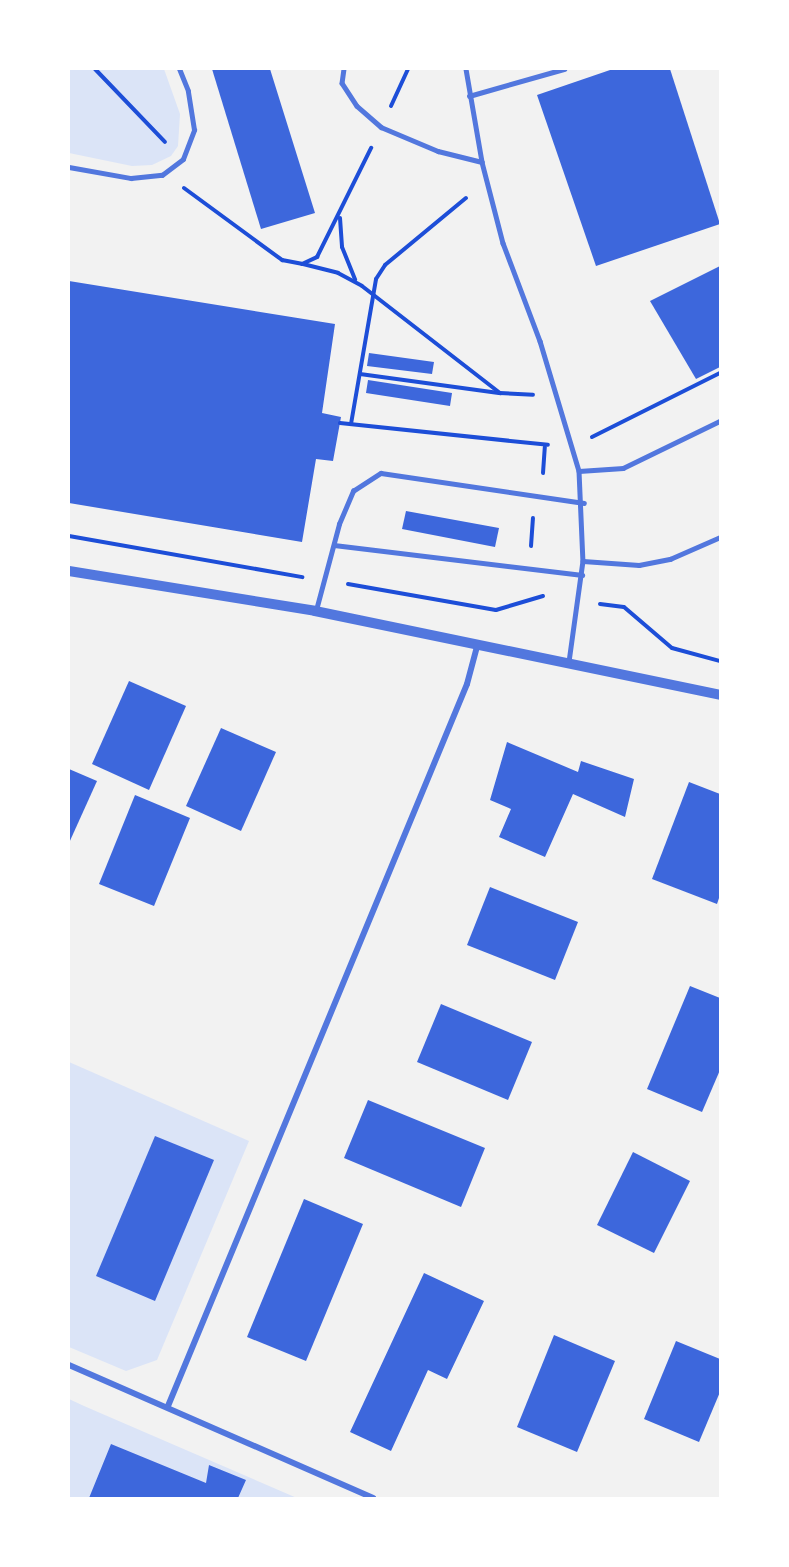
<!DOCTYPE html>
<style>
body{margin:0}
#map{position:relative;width:789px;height:1567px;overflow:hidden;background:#f2f2f2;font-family:Jost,sans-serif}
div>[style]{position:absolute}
.green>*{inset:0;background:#dbe4f7}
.building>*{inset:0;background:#3d67dc}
.path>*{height:4px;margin:-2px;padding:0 2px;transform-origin:2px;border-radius:2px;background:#1d4ed8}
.service>*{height:4.5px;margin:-2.25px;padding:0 2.25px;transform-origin:2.25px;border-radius:2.25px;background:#5277de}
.minor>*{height:6px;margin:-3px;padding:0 3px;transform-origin:3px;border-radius:3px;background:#5277de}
.tertiary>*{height:10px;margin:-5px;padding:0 5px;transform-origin:5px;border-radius:5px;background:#5277de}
span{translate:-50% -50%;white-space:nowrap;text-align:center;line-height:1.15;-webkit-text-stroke:5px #fff;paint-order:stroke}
.frame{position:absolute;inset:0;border:70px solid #fff;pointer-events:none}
</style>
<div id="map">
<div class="green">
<div style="clip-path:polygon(69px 69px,164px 69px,180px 114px,178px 146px,171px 156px,152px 165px,132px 166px,69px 153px)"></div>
<div style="clip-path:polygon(69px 1062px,249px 1141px,157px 1360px,126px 1371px,69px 1347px)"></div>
<div style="clip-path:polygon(69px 1399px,84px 1406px,297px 1498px,69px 1498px)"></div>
</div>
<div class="building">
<div style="clip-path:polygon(212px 69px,270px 69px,315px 213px,261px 229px)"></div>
<div style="clip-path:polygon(613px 69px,670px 69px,720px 224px,596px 266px,537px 95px)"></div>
<div style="clip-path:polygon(720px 266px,720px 367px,696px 379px,650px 301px)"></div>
<div style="clip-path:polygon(69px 281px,335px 324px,322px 413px,341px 417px,333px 461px,316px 459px,302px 542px,69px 503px)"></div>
<div style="clip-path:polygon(369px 353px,434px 362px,432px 374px,367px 366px)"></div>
<div style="clip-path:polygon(368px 380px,452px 393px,450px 406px,366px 393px)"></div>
<div style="clip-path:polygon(406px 511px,499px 528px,495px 547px,402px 529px)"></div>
<div style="clip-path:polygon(129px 681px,186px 706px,149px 790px,92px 764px)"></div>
<div style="clip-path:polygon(221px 728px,276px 752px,241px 831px,186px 806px)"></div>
<div style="clip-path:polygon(507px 742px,578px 772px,581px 761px,634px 779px,625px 817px,573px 794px,545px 857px,499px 837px,511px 809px,490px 800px)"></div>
<div style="clip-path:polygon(69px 769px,97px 781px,69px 843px)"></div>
<div style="clip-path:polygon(689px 782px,720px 794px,720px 895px,717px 904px,652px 879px)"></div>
<div style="clip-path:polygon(135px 795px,190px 818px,154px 906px,99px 884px)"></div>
<div style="clip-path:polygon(490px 887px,578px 922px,555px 980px,467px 945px)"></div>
<div style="clip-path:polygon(690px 986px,720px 998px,720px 1070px,702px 1112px,647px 1089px)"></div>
<div style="clip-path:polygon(441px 1004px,532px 1042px,508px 1100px,417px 1062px)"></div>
<div style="clip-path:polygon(368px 1100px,485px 1148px,461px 1207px,344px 1158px)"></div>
<div style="clip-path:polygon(155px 1136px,214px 1160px,155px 1301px,96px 1276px)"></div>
<div style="clip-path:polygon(633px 1152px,690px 1181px,654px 1253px,597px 1225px)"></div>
<div style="clip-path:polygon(304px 1199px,363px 1224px,306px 1361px,247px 1337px)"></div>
<div style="clip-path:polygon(424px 1273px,484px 1301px,447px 1379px,428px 1370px,391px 1451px,350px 1432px)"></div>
<div style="clip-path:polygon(554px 1335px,615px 1361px,577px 1452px,517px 1427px)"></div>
<div style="clip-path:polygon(676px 1341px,720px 1359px,720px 1392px,699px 1442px,644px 1419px)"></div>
<div style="clip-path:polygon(111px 1444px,206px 1483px,209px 1465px,246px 1480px,238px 1498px,89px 1498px)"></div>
</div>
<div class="path">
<div style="left:95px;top:69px;width:101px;rotate:46.2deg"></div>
<div style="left:391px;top:106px;width:41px;rotate:-65.3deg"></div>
<div style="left:184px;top:188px;width:122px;rotate:36.3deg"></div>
<div style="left:282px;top:260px;width:20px;rotate:11deg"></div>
<div style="left:302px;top:264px;width:17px;rotate:-25deg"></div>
<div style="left:317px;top:257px;width:122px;rotate:-63.6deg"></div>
<div style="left:340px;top:218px;width:29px;rotate:86deg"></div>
<div style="left:342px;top:247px;width:35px;rotate:68deg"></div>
<div style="left:303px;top:264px;width:36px;rotate:14deg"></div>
<div style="left:338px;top:273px;width:27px;rotate:28deg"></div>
<div style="left:362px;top:286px;width:175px;rotate:37.8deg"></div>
<div style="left:500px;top:393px;width:33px;rotate:3deg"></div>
<div style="left:360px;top:374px;width:140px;rotate:7.8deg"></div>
<div style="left:340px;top:423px;width:209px;rotate:6deg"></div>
<div style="left:351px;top:424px;width:147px;rotate:-80.2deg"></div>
<div style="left:376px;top:279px;width:17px;rotate:-57deg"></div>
<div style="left:385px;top:265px;width:105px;rotate:-39.6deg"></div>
<div style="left:592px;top:437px;width:143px;rotate:-26.6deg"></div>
<div style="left:543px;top:473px;width:26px;rotate:-86deg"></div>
<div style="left:69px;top:536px;width:237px;rotate:10deg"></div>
<div style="left:531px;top:546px;width:28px;rotate:-86deg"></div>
<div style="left:348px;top:584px;width:150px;rotate:10deg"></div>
<div style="left:496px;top:610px;width:49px;rotate:-16.6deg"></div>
<div style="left:600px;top:604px;width:24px;rotate:7deg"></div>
<div style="left:624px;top:607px;width:63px;rotate:40.5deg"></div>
<div style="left:672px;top:648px;width:50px;rotate:15.2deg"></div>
</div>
<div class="service">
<div style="left:344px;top:69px;width:14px;rotate:98deg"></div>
<div style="left:342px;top:83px;width:27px;rotate:57deg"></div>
<div style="left:357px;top:106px;width:32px;rotate:41deg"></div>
<div style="left:381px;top:127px;width:62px;rotate:22.8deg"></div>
<div style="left:438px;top:151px;width:45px;rotate:14deg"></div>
<div style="left:466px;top:69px;width:94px;rotate:80.2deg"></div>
<div style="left:482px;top:162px;width:84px;rotate:75.5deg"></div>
<div style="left:503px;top:243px;width:105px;rotate:69.3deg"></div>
<div style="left:540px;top:341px;width:136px;rotate:73.3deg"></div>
<div style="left:579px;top:471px;width:90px;rotate:87.5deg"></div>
<div style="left:583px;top:561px;width:102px;rotate:97.9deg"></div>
<div style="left:469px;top:96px;width:99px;rotate:-15.9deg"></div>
<div style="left:69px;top:167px;width:63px;rotate:10.1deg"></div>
<div style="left:131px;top:178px;width:31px;rotate:-6deg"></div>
<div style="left:162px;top:175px;width:26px;rotate:-37deg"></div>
<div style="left:183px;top:159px;width:31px;rotate:-69deg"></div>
<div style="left:194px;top:130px;width:39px;rotate:-99deg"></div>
<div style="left:188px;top:91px;width:24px;rotate:-112deg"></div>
<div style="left:579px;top:471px;width:44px;rotate:-3.9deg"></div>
<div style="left:623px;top:468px;width:108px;rotate:-25.9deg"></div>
<div style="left:334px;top:545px;width:250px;rotate:6.9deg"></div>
<div style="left:583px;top:561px;width:56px;rotate:4.1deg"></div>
<div style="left:639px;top:565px;width:32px;rotate:-11deg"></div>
<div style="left:670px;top:559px;width:55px;rotate:-23.7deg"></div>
<div style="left:316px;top:610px;width:89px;rotate:-75deg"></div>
<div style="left:339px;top:524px;width:36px;rotate:-67deg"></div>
<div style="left:353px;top:491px;width:33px;rotate:-33deg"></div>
<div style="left:381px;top:473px;width:205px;rotate:8.4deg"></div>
</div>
<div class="minor">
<div style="left:69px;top:1365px;width:332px;rotate:23.6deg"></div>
<div style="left:168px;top:1406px;width:781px;rotate:-67.5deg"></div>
<div style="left:467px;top:684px;width:39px;rotate:-75deg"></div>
</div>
<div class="tertiary">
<div style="left:69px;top:571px;width:249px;rotate:9.2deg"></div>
<div style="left:315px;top:611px;width:414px;rotate:11.7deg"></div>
</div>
<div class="frame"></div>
</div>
